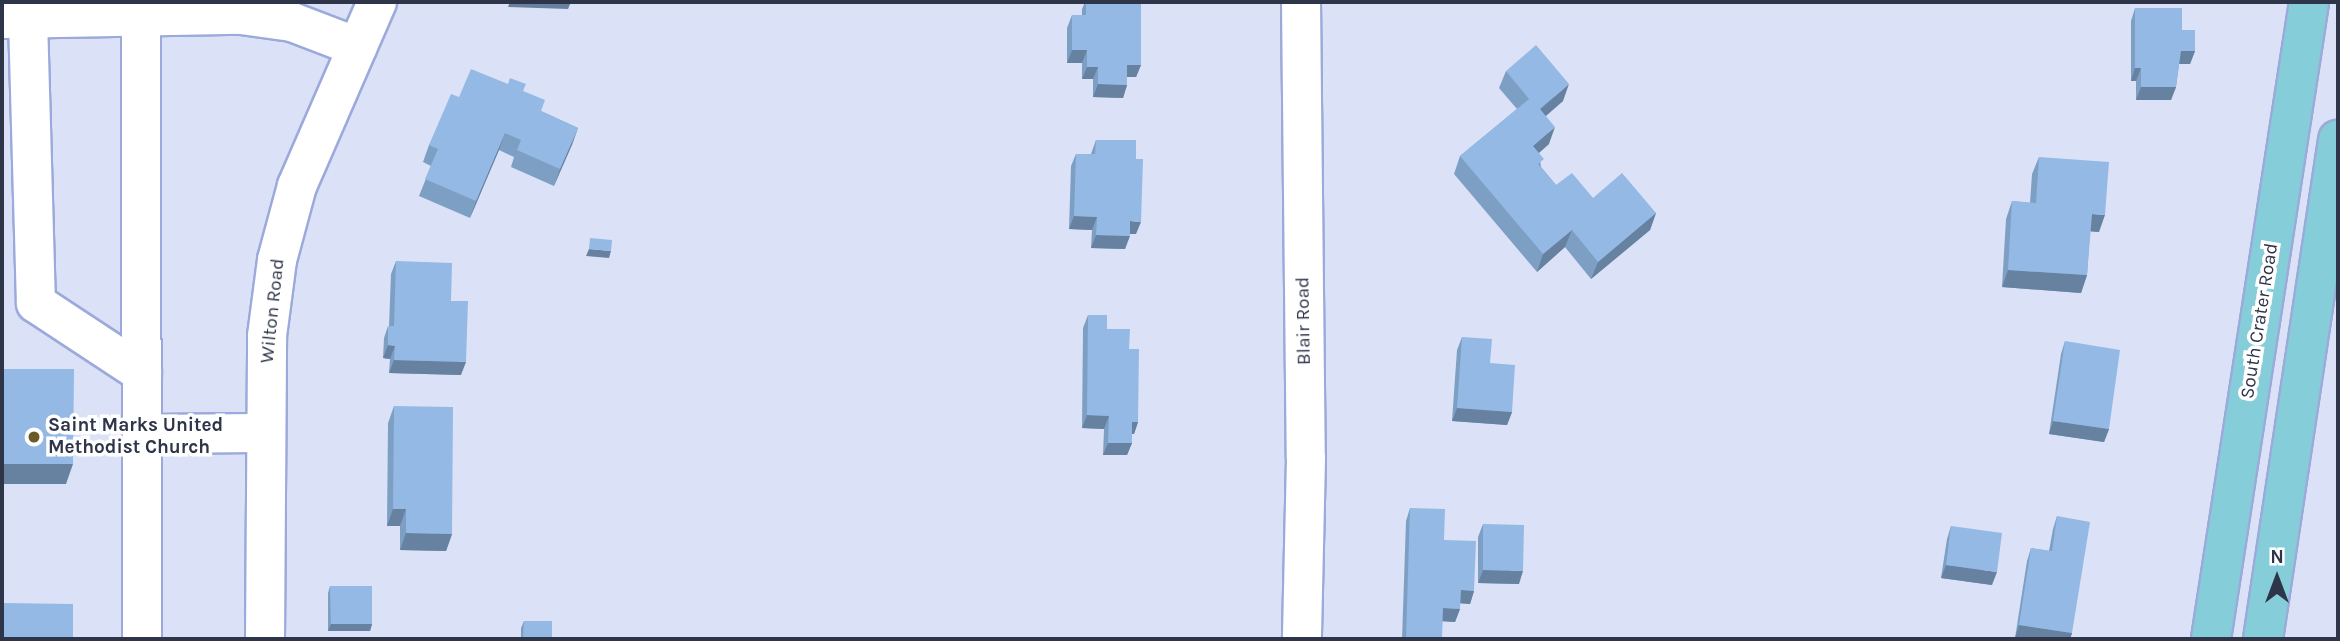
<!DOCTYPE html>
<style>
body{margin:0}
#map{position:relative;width:2340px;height:641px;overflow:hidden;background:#dbe2f7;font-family:Karla,sans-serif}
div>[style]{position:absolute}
.roads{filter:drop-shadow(2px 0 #9baadb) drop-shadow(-2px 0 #9baadb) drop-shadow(0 2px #9baadb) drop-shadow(0 -2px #9baadb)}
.minor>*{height:38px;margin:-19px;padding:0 19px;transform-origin:19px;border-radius:19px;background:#fff}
.major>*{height:38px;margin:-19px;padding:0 19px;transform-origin:19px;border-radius:19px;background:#86cdda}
.wall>*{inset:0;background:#7e9fc4}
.shaded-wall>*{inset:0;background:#6782a0}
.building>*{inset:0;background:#93b9e4}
.dots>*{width:19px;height:19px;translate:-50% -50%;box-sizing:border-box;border:4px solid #fff;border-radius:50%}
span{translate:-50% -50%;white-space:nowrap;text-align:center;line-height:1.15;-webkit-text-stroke:7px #fff;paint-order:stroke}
.street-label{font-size:19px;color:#2f3549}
.poi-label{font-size:19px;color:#2f3549;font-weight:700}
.left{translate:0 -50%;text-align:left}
.frame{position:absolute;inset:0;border:4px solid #2f3549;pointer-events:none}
.north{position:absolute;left:2242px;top:543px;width:70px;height:70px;-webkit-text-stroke:5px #fff;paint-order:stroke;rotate:0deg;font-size:19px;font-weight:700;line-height:28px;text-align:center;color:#2f3549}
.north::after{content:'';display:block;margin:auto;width:24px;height:32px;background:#2f3549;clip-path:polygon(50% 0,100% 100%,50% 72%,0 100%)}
</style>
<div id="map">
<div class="roads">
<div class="minor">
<div style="left:1301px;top:2px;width:456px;rotate:89.4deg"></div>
<div style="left:1306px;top:458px;width:181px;rotate:91.3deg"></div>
<div style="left:141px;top:17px;width:622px;rotate:89.91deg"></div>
<div style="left:4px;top:19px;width:237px;rotate:-1deg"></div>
<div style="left:241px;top:15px;width:51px;rotate:7.8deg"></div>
<div style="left:292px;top:22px;width:70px;rotate:21deg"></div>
<div style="left:28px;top:19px;width:284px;rotate:88.4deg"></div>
<div style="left:36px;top:303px;width:127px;rotate:33.4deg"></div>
<div style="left:142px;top:434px;width:124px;rotate:-0.5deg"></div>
<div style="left:265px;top:639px;width:303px;rotate:-89.6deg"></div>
<div style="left:267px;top:336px;width:77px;rotate:-82.5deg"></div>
<div style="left:277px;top:260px;width:77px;rotate:-74.9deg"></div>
<div style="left:297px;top:186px;width:201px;rotate:-66.5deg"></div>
</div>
<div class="major">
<div style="left:2211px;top:639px;width:644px;rotate:-81.25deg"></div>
<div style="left:2263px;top:639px;width:505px;rotate:-81.45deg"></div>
</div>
</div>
<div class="wall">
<div style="clip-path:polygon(1085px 2px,1141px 2px,1141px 65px,1136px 77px,1127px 77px,1127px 85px,1123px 98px,1093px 97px,1093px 79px,1082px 79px,1082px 63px,1067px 63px,1067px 28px,1072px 15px,1082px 15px,1082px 9px)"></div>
<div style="clip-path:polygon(2135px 8px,2182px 30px,2195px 51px,2190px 64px,2179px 64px,2176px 87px,2171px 100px,2136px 100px,2136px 81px,2131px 81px,2131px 21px)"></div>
<div style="clip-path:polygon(1506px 71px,1563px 101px,1546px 116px,1549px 144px,1539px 153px,1541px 167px,1556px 185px,1593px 198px,1656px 213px,1650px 230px,1591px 279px,1565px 247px,1537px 272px,1454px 174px,1460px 156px,1517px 109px,1499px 88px)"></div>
<div style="clip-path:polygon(523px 91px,541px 111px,578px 128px,554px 186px,511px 167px,514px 157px,499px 150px,470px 218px,419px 196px,431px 166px,423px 162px,429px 145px,459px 97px)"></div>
<div style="clip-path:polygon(1096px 140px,1136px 234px,1130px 234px,1125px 249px,1091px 248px,1092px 230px,1069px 229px,1071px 166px,1076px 154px,1091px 154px)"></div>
<div style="clip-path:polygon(2039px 157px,2099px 232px,2090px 231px,2087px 275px,2081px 293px,2002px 287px,2006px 219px,2012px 201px,2030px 203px,2032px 174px)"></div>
<div style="clip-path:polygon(396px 261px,451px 301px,461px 375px,389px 373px,390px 359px,383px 358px,384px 338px,388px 326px,389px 326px,391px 274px)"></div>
<div style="clip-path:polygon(1088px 315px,1107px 329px,1129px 349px,1138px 422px,1134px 434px,1132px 434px,1132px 443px,1127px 455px,1103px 455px,1104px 429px,1082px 428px,1083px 328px)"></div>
<div style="clip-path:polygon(1462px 337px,1490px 363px,1512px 412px,1507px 425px,1452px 421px,1457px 350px)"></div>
<div style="clip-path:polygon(2065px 341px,2109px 429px,2104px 442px,2049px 434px,2061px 354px)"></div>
<div style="clip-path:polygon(394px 406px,452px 534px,446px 551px,400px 550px,400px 526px,387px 526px,388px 423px)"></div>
<div style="clip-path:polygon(1410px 508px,1444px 540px,1474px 591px,1470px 604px,1460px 603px,1460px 609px,1455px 622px,1442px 621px,1442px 639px,1402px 639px,1406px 521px)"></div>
<div style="clip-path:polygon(2057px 516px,2072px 633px,2070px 639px,2024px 639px,2015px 638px,2027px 561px,2031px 548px,2049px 551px,2053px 529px)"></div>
<div style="clip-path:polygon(1483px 524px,1519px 584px,1478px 583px,1478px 537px)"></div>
<div style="clip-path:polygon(1951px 526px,1992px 585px,1941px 578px,1947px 539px)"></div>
<div style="clip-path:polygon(330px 586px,372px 624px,370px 631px,328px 631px,328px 593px)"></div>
<div style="clip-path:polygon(524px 621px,552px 639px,521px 639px,521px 628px)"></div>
</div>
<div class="shaded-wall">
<div style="clip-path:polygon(510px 2px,571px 2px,568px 9px,508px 7px)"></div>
<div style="clip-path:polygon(1072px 50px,1087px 50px,1082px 63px,1067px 63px)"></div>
<div style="clip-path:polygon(2181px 51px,2195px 51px,2190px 64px,2177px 64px)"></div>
<div style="clip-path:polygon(1127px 65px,1141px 65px,1136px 77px,1123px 77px)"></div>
<div style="clip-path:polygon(1087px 67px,1098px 67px,1093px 79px,1082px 79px)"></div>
<div style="clip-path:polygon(2135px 68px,2141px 68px,2136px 81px,2131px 81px)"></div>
<div style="clip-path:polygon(1098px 84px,1127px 85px,1123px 98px,1093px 97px)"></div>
<div style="clip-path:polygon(1569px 84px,1563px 101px,1534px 126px,1540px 109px)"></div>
<div style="clip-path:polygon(2141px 87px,2176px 87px,2171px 100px,2136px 100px)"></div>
<div style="clip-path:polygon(1555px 127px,1549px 144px,1527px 163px,1533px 146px)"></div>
<div style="clip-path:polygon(578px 128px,572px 145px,554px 186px,560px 169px)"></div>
<div style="clip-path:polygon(505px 133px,499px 150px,470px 218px,476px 201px)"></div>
<div style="clip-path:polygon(1656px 213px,1650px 230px,1591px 279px,1598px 262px)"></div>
<div style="clip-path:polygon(2092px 214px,2105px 215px,2099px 232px,2085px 231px)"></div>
<div style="clip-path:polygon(1074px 216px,1097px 217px,1092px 230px,1069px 229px)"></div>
<div style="clip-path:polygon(1130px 221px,1141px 222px,1136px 234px,1125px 234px)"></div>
<div style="clip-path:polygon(1572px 230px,1565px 247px,1537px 272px,1543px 254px)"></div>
<div style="clip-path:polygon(1096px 235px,1130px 236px,1125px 249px,1091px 248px)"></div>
<div style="clip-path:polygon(589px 249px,611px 251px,609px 258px,586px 256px)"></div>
<div style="clip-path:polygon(2008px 270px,2087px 275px,2081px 293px,2002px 287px)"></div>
<div style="clip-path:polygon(388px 345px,395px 346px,390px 359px,383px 358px)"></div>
<div style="clip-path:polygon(394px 360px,466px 362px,461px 375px,389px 373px)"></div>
<div style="clip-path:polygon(1457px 408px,1512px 412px,1507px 425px,1452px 421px)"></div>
<div style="clip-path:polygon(1087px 415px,1109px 416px,1104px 429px,1082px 428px)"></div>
<div style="clip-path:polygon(2053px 421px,2109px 429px,2104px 442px,2049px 434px)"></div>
<div style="clip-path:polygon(1132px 422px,1138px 422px,1134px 434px,1127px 434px)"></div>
<div style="clip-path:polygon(1108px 443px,1132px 443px,1127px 455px,1103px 455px)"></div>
<div style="clip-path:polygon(2px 464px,73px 464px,66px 484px,2px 484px)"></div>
<div style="clip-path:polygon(393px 509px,406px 509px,400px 526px,387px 526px)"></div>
<div style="clip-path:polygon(406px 533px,452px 534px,446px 551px,400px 550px)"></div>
<div style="clip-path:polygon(1946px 565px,1997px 572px,1992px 585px,1941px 578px)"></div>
<div style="clip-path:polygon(1483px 570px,1523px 571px,1519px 584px,1478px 583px)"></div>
<div style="clip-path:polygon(1461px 590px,1474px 591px,1470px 604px,1456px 603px)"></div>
<div style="clip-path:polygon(1443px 608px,1460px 609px,1455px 622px,1438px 621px)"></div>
<div style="clip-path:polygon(331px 624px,372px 624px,370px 631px,328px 631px)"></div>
<div style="clip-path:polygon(2019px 625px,2072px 633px,2070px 639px,2024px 639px,2015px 638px)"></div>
</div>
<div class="building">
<div style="clip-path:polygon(1086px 2px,1141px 2px,1141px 65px,1127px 65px,1127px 85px,1098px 84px,1098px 67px,1087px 67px,1087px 50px,1072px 50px,1072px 15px,1086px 15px)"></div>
<div style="clip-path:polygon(2135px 8px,2182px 8px,2182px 30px,2195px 30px,2195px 51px,2181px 51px,2176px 87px,2141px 87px,2141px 68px,2135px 68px)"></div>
<div style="clip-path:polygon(1536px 45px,1569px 84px,1540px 109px,1555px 127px,1533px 146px,1544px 159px,1538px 164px,1556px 185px,1572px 173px,1593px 198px,1622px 173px,1656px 213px,1598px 262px,1572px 230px,1543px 254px,1460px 156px,1529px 99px,1506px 71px)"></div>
<div style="clip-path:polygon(471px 69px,508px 84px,510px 78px,526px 84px,523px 91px,545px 100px,541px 111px,578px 128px,560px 169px,517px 150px,521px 140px,505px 133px,476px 201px,425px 179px,438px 149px,429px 145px,451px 94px,459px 97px)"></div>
<div style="clip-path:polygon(1096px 140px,1136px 140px,1136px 159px,1143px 159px,1141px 222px,1130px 221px,1130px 236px,1096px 235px,1097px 217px,1074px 216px,1076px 154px,1095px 154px)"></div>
<div style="clip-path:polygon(2039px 157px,2109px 162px,2105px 215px,2092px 214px,2087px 275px,2008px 270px,2012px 201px,2036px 203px)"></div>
<div style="clip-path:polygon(590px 238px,612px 240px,611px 251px,589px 249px)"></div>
<div style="clip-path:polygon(396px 261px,452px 263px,451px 301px,468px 301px,466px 362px,394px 360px,395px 346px,388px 345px,388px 326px,394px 326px)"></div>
<div style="clip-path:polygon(1088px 315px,1107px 315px,1107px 329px,1130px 329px,1129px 349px,1139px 349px,1138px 422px,1132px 422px,1132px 443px,1108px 443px,1109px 416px,1087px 415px)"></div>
<div style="clip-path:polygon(1462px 337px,1492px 339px,1490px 363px,1515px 365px,1512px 412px,1457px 408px)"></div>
<div style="clip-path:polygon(2065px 341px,2120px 350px,2109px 429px,2053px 421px)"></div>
<div style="clip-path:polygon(2px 369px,74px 369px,73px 464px,2px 464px)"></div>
<div style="clip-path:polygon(394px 406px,453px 407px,452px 534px,406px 533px,406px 509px,393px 509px)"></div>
<div style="clip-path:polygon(1410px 508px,1445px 509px,1444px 540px,1476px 541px,1474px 591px,1461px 590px,1460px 609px,1443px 608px,1442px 639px,1406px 639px)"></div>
<div style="clip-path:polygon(2057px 516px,2090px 522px,2072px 633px,2019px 625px,2031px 548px,2052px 551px)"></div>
<div style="clip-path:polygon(1483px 524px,1524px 525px,1523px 571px,1483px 570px)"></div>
<div style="clip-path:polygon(1951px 526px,2002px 533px,1997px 572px,1946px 565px)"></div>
<div style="clip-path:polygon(330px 586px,372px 586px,372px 624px,331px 624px)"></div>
<div style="clip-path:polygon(2px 603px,73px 604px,73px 639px,2px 639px)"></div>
<div style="clip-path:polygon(524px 621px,552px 621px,552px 639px,523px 639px)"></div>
</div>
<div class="dots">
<div style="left:34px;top:437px;background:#6a5a28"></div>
</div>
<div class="street-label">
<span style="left:273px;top:311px;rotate:-84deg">Wilton Road</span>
<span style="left:1304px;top:321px;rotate:-91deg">Blair Road</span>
<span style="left:2260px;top:321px;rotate:-81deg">South Crater Road</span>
</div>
<div class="poi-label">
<span class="left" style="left:48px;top:437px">Saint Marks United<br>Methodist Church</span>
</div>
<div class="frame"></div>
<div class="north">N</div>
</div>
